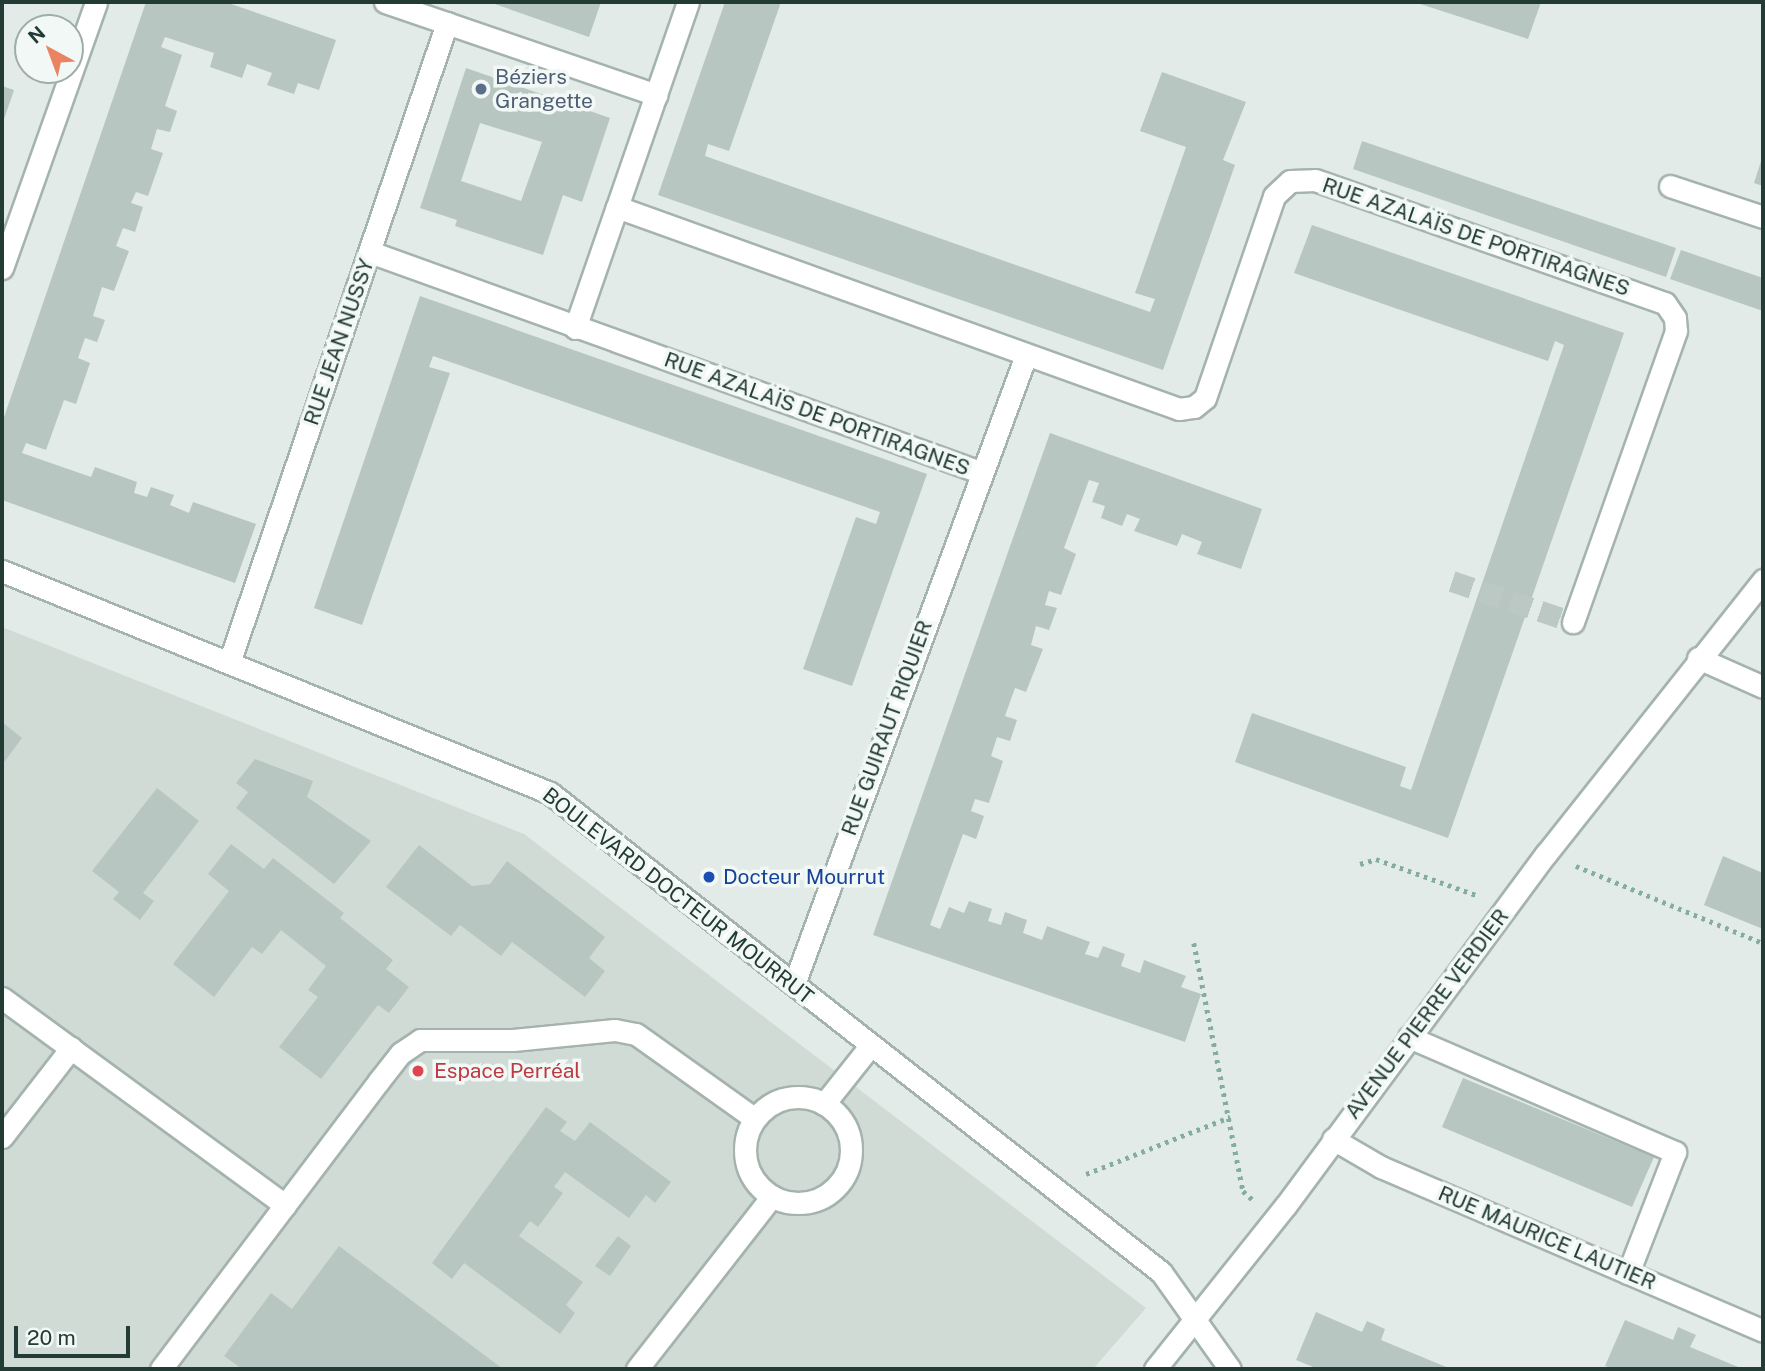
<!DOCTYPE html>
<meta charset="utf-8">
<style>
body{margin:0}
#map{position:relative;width:1765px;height:1371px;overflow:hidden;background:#e2ebe7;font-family:"Public Sans",sans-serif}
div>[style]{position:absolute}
.built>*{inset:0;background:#d0dbd6}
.building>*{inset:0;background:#b7c6c0}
.minor-tunnel>*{height:21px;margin-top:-10.5px;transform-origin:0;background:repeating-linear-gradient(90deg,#bcc8c3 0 21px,transparent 0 31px)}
.path>*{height:4.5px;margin-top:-2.25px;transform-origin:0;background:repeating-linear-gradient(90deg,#84ada0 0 3.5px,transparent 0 8.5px)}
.roads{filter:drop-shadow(2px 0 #a5b3ae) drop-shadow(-2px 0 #a5b3ae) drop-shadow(0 2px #a5b3ae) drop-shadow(0 -2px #a5b3ae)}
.service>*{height:21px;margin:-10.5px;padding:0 10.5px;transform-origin:10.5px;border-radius:10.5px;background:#fff}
.service>.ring{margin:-10.5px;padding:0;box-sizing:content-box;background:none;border:21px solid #fff;border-radius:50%}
.minor>*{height:21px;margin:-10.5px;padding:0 10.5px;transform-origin:10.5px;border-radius:10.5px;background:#fff}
.tertiary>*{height:21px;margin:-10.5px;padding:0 10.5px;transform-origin:10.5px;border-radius:10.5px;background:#fff}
.secondary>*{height:21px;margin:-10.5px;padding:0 10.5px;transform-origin:10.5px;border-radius:10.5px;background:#fff}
.dots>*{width:19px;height:19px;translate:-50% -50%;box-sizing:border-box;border:4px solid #f2f8f5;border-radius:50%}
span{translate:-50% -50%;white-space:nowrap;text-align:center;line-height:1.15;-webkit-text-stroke:7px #f2f8f5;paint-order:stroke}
.service-label{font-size:21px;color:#4e5e75}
.left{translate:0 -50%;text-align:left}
.street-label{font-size:21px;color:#233b35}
.transit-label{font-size:21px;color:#164399}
.health-label{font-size:21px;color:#be3a42}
.frame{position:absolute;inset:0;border:4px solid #233b35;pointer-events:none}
.north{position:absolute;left:14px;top:14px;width:70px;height:70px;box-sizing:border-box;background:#f2f8f5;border:2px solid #9faca8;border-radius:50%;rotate:319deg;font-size:19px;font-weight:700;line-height:28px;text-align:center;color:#233b35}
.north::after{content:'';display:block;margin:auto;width:24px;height:32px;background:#ea8362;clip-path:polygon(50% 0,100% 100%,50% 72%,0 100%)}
.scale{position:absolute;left:14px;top:1326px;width:116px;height:32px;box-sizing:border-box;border:4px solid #233b35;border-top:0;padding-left:9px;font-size:21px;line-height:24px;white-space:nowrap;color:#233b35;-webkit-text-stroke:5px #f2f8f5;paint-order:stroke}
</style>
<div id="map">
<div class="built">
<div style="clip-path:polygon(2px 627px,524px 834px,1146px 1308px,1093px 1369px,2px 1369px)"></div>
</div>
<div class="building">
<div style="clip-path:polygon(146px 2px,225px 2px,336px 40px,319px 90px,298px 83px,294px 94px,267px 85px,272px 73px,247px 64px,242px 78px,210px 67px,214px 53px,165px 37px,161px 47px,182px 55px,165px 106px,177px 111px,170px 132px,157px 129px,151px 149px,163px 153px,148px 196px,136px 192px,131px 203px,143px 207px,135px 232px,123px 228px,116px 246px,129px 251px,114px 291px,102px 287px,93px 316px,105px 320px,97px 342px,85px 338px,78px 358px,90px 363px,76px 404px,64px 400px,46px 450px,26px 443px,22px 453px,91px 477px,95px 467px,137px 482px,134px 493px,147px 497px,151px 487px,174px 495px,170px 505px,189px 513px,193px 502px,256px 524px,235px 583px,2px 500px,2px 423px)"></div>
<div style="clip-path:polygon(489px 2px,601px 2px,589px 37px)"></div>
<div style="clip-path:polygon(725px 2px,781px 2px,729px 151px,708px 144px,705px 156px,1150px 312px,1155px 299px,1135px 293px,1186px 147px,1140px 131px,1162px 72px,1246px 102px,1223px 160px,1235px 165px,1163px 370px,658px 195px)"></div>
<div style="clip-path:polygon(1414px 2px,1541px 2px,1528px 39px)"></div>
<div style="clip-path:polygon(evenodd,466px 68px,610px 118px,582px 202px,563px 195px,543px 255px,455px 226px,457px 220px,420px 208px,466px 68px,480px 123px,542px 142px,521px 201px,461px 181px,480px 123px)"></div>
<div style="clip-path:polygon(2px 86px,14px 90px,2px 125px)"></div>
<div style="clip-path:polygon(1362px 141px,1676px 248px,1666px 277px,1353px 169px)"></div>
<div style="clip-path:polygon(1763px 155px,1763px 186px,1754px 183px)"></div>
<div style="clip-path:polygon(1312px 225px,1624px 333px,1448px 838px,1235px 762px,1252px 713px,1406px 767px,1400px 786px,1411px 790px,1564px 345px,1555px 341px,1548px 361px,1294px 273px)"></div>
<div style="clip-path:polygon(1681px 250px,1763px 278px,1763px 311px,1670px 279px)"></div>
<div style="clip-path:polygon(420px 296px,927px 474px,852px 686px,803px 669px,856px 517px,876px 524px,880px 512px,433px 356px,429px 367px,450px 373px,362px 625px,314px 608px)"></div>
<div style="clip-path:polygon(1050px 433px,1262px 509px,1241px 569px,1197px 554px,1202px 542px,1182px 534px,1177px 546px,1134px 531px,1140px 519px,1127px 514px,1122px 526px,1101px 518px,1105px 506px,1092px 502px,1099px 483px,1089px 480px,1064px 548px,1076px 554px,1061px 595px,1049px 591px,1045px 605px,1057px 608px,1049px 630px,1036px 626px,1031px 645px,1043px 649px,1026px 692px,1015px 688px,1005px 716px,1017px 720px,1010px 741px,997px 737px,991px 756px,1003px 761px,989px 803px,975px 799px,971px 811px,984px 816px,976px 839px,963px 834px,930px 925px,940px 929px,949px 907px,964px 913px,969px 901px,992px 909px,988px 921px,1001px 925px,1005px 912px,1027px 920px,1023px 933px,1042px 940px,1047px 926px,1090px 942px,1085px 954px,1098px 958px,1103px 946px,1125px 954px,1121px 966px,1140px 973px,1144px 960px,1186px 976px,1181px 987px,1201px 994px,1185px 1042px,873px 935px)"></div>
<div style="clip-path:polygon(2px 722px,22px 738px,2px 765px)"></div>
<div style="clip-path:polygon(255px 759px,313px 781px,307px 797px,371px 841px,334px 884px,236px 808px,248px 792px,236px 783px)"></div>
<div style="clip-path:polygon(157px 788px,199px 821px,143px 893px,154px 901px,140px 920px,113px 899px,119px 892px,92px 871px)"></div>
<div style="clip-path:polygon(231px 844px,264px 869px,273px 858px,344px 913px,340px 918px,393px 960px,386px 969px,409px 987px,389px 1013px,378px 1005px,321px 1079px,279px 1047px,318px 997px,308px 990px,326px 966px,281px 930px,262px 954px,252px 947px,214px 997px,173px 964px,229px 891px,208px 874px)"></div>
<div style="clip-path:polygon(419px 845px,472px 886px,490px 884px,507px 861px,605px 937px,589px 958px,605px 971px,585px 997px,512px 942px,501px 956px,460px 925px,451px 936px,386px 887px)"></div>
<div style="clip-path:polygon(1723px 856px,1763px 873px,1763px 929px,1704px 905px)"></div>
<div style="clip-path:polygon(1463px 1078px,1654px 1157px,1632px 1207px,1442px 1127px)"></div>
<div style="clip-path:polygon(546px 1107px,567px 1122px,560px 1131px,575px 1141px,590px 1122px,671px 1182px,655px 1203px,646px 1195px,629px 1218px,565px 1172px,554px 1187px,563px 1193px,538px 1227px,530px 1221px,519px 1236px,583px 1282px,566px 1305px,575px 1313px,560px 1334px,464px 1263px,452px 1279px,432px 1263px)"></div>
<div style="clip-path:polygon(618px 1236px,631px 1246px,610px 1276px,595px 1266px)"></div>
<div style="clip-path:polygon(339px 1246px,503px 1369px,242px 1369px,224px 1356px,271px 1293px,292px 1309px)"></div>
<div style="clip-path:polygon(1316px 1312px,1362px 1332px,1367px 1321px,1385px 1329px,1381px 1340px,1451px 1369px,1318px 1369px,1296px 1360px)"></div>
<div style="clip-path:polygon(1625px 1320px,1673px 1340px,1678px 1327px,1696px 1335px,1690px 1347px,1743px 1369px,1614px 1369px,1605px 1366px)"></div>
</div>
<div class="minor-tunnel">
<div style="left:1452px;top:581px;width:128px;rotate:18.7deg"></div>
</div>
<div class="path">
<div style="left:1360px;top:864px;width:17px;rotate:-17deg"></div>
<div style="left:1376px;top:859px;width:109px;rotate:19.8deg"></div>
<div style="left:1576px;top:866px;width:202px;rotate:22.4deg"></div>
<div style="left:1194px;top:943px;width:253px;rotate:78.8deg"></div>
<div style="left:1243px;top:1191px;width:13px;rotate:42deg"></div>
<div style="left:1086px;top:1174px;width:155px;rotate:-21.6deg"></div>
</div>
<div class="roads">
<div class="service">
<div style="left:1670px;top:186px;width:98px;rotate:18.4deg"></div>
<div style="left:2px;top:998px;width:351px;rotate:36.2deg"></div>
<div class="ring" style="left:745px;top:1097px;width:85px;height:85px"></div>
<div style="left:824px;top:1104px;width:75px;rotate:-51.5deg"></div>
<div style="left:2px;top:1137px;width:113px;rotate:-52.2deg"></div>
<div style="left:161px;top:1369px;width:360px;rotate:-52.9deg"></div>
<div style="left:378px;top:1082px;width:37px;rotate:-52deg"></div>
<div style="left:401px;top:1053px;width:23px;rotate:-34deg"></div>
<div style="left:420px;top:1040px;width:93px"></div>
<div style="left:513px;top:1040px;width:102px;rotate:-5.6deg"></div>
<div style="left:615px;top:1030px;width:21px;rotate:11deg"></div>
<div style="left:636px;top:1034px;width:146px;rotate:35.5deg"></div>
<div style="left:637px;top:1369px;width:219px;rotate:-52deg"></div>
</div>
<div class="minor">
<div style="left:385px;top:2px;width:287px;rotate:18.9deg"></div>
<div style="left:688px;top:2px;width:217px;rotate:109.1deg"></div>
<div style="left:617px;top:207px;width:597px;rotate:19.77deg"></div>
<div style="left:1179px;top:409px;width:15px;rotate:-8deg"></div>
<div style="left:1194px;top:407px;width:14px;rotate:-39deg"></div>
<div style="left:1205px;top:398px;width:213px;rotate:-71.1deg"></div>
<div style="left:1274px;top:196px;width:22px;rotate:-43deg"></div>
<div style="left:1290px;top:181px;width:25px;rotate:-2deg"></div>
<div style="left:1315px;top:180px;width:371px;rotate:19.4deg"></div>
<div style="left:1665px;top:303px;width:18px;rotate:56deg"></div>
<div style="left:1675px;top:318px;width:13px;rotate:86deg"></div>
<div style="left:1676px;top:331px;width:309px;rotate:109.5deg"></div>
<div style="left:370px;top:252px;width:648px;rotate:19.83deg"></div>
<div style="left:2px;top:268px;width:282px;rotate:-70.5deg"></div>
<div style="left:575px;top:328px;width:128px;rotate:-70.9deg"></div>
<div style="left:1698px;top:658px;width:71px;rotate:24deg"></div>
<div style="left:230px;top:660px;width:673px;rotate:-71.19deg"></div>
<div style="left:794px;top:984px;width:670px;rotate:-69.75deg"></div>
<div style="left:1409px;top:1037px;width:290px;rotate:23.4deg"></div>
<div style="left:1675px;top:1152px;width:130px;rotate:111.2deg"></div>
<div style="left:1333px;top:1139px;width:56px;rotate:30.3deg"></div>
<div style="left:1381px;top:1167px;width:416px;rotate:23.2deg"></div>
</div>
<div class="tertiary">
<div style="left:2px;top:571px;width:591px;rotate:22.05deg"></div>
<div style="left:550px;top:793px;width:776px;rotate:38.1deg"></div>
<div style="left:1161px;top:1272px;width:119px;rotate:54.6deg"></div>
</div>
<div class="secondary">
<div style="left:1155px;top:1369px;width:210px;rotate:-51.4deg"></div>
<div style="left:1286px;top:1205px;width:437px;rotate:-53.5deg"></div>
<div style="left:1546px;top:854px;width:350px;rotate:-51.6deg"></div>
</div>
</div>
<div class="dots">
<div style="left:481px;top:89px;background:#5c6f8a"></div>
<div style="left:709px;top:877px;background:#1a4fb4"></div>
<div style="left:418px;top:1071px;background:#e0444e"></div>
</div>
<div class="service-label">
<span class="left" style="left:495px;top:89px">Béziers<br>Grangette</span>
</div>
<div class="street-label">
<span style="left:1476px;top:237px;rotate:19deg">RUE AZALAÏS DE PORTIRAGNES</span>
<span style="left:339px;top:342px;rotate:-71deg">RUE JEAN NUSSY</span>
<span style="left:817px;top:414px;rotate:20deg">RUE AZALAÏS DE PORTIRAGNES</span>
<span style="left:887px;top:728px;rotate:-70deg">RUE GUIRAUT RIQUIER</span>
<span style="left:678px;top:896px;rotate:38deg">BOULEVARD DOCTEUR MOURRUT</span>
<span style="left:1427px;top:1014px;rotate:-53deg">AVENUE PIERRE VERDIER</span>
<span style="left:1547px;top:1238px;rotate:23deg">RUE MAURICE LAUTIER</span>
</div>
<div class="transit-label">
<span class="left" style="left:723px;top:877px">Docteur Mourrut</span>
</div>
<div class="health-label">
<span class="left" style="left:434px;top:1071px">Espace Perréal</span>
</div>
<div class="frame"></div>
<div class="north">N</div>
<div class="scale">20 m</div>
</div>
